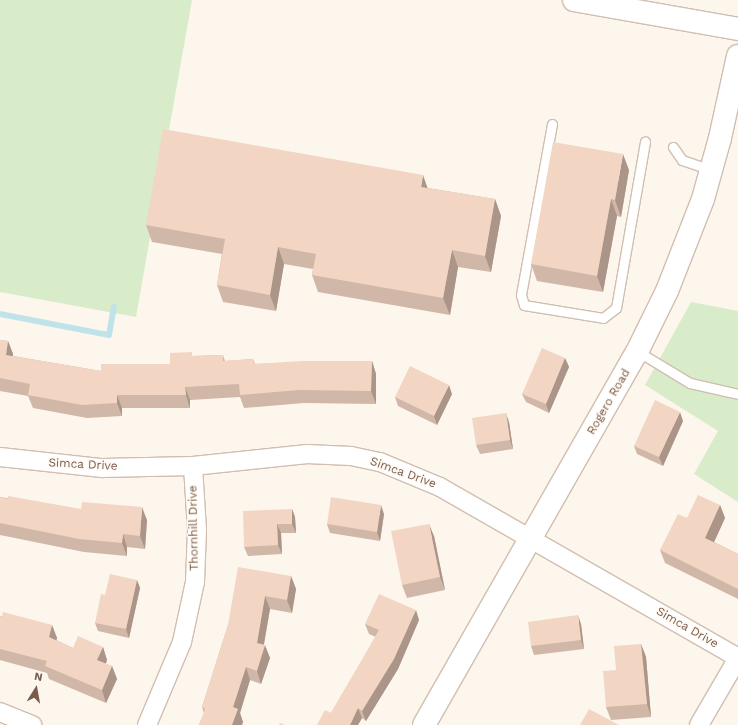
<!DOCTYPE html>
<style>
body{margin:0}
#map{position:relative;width:738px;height:725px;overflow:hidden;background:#fdf6ec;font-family:"Work Sans",sans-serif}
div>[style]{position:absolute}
.green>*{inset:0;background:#d8ecc9}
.stream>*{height:5.5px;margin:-2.75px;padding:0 2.75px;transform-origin:2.75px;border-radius:2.75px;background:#bfe3e8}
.roads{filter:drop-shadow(1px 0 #d1beb0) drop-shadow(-1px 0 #d1beb0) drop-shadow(0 1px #d1beb0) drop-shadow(0 -1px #d1beb0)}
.lane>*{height:9px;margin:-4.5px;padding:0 4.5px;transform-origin:4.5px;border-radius:4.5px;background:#fff}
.street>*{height:18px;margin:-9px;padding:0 9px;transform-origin:9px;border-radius:9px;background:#fff}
.secondary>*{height:22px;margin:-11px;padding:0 11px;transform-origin:11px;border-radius:11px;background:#fff}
.wall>*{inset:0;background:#d1b7a8}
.shaded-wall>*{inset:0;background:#aa9588}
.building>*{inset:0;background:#f3d5c3}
span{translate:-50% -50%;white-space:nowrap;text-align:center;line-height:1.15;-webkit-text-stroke:3px #fffaf3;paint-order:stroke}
.street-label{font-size:12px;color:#7a5c4d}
.north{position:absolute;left:16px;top:669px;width:40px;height:40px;-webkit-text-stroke:3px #fffaf3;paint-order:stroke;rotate:11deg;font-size:11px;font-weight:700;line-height:16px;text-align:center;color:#7a5c4d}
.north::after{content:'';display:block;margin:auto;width:14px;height:18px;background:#7a5c4d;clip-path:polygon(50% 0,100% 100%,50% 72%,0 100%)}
</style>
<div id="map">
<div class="green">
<div style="clip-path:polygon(0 0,192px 0,136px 317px,0 292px)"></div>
<div style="clip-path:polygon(691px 302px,738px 311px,738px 502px,694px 474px,718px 431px,645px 385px)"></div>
</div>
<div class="stream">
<div style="left:0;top:314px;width:111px;rotate:10.9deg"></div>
<div style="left:109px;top:335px;width:28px;rotate:-80deg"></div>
</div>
<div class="roads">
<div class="lane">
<div style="left:552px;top:124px;width:174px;rotate:100.3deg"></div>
<div style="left:521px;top:295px;width:10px;rotate:73deg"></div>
<div style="left:524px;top:305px;width:80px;rotate:9.3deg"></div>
<div style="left:603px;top:318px;width:16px;rotate:-38deg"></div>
<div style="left:616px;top:308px;width:169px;rotate:-80.1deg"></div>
<div style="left:673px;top:147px;width:16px;rotate:55deg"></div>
<div style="left:682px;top:160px;width:31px;rotate:19deg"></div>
<div style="left:637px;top:351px;width:62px;rotate:31.1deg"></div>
<div style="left:690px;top:383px;width:49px;rotate:12.9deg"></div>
</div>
<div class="street">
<div style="left:0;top:457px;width:103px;rotate:6.2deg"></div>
<div style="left:102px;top:468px;width:91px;rotate:-1.3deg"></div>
<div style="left:193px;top:466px;width:115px;rotate:-6deg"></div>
<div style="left:307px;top:454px;width:44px;rotate:2.6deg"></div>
<div style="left:351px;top:456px;width:30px;rotate:12deg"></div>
<div style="left:380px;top:462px;width:65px;rotate:22.6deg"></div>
<div style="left:440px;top:487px;width:344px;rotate:29.8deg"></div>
<div style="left:0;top:712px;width:35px;rotate:22deg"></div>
<div style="left:147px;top:725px;width:90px;rotate:-67.1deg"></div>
<div style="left:182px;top:642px;width:61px;rotate:-77.8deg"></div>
<div style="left:195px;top:582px;width:52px;rotate:-87.8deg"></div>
<div style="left:197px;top:530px;width:64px;rotate:-93.6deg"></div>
<div style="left:699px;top:725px;width:78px;rotate:-59.8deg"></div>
</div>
<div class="secondary">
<div style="left:574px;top:0;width:167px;rotate:10deg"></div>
<div style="left:424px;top:725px;width:427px;rotate:-60.3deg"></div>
<div style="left:636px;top:354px;width:70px;rotate:-63.8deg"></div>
<div style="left:667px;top:291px;width:99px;rotate:-68.6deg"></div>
<div style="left:703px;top:199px;width:63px;rotate:-74.4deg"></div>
<div style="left:720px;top:138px;width:84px;rotate:-77.6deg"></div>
</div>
</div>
<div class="wall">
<div style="clip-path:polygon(629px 170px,621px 217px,617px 216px,603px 292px,537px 281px,531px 264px)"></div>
<div style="clip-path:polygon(428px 188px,495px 199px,501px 216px,491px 272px,458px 267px,450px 315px,318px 292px,312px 275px,313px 269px,284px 264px,276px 311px,223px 302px,217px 285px,222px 254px,152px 242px,146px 225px)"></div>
<div style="clip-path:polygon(0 340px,8px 341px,13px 354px,13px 356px,101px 371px,170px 364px,193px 356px,223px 355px,225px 361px,253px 359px,255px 364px,372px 361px,376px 374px,376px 404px,304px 403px,244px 408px,240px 397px,190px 400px,190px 408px,122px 408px,122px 416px,87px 418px,33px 408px,28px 396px,0 391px)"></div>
<div style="clip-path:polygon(565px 358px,569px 367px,549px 413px,526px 402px,522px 394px)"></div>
<div style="clip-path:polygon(452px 394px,437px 425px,398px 406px,395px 397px)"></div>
<div style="clip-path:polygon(683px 421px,663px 466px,637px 454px,634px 446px)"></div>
<div style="clip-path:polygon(509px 422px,513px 449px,480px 454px,476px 445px)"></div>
<div style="clip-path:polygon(0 497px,147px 520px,145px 549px,127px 547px,127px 556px,84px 552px,0 535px)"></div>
<div style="clip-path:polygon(720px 505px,725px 518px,714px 542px,738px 554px,738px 599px,665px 563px,660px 550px,687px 518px)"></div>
<div style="clip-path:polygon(292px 509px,295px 517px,296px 533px,281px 533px,282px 554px,248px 556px,244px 547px)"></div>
<div style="clip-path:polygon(384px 514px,380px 541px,330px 533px,327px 524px)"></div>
<div style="clip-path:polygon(434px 536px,445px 590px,407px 598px,402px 585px)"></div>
<div style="clip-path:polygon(291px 576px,296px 589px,292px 613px,270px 609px,264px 645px,270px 658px,261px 684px,250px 680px,240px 713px,243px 722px,242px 725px,199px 725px,204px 713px,202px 707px,228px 625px)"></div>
<div style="clip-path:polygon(137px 580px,140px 588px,129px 638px,98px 631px,95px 623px)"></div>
<div style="clip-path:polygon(0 616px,52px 625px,57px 638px,56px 640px,73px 648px,103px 647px,107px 660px,106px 664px,112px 666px,117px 679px,106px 703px,49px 679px,47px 673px,0 660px)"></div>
<div style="clip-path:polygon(419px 620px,398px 669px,366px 721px,362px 718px,358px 725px,317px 725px,331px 713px,376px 637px,369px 634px,365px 624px)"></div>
<div style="clip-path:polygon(581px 624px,584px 649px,534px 655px,531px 646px)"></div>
<div style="clip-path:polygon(641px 644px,646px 657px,651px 717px,611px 720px,606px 707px,616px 670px)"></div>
</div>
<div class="shaded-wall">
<div style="clip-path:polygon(623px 154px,629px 170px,621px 217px,615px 200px)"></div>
<div style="clip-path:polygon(423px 175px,429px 192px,421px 187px)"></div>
<div style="clip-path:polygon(495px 199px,501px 216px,491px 272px,485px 256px)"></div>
<div style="clip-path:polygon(611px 199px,617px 216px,603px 292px,597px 276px)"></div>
<div style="clip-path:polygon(278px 247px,284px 264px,276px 311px,270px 295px)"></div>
<div style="clip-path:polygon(452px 250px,458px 267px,450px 315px,443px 298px)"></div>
<div style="clip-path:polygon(8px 341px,13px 354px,11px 368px,6px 355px)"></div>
<div style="clip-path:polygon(565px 358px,569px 367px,549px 413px,546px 404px)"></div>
<div style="clip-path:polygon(372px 361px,376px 374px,376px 404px,371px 391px)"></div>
<div style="clip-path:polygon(449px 385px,452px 394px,437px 425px,434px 416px)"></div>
<div style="clip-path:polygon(185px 387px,190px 400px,190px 408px,186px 395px)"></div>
<div style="clip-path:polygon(117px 395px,122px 408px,122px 416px,117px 403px)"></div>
<div style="clip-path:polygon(680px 412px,683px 421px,663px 466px,659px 457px)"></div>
<div style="clip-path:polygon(506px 413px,509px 422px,513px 449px,510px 440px)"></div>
<div style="clip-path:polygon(381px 505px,384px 514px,380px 541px,377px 532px)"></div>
<div style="clip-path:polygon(720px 505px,725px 518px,710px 551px,705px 538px)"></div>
<div style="clip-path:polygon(142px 507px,147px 520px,145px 549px,140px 536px)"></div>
<div style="clip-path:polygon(292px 509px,295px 517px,296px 533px,292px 524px)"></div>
<div style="clip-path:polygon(277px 524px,281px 533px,282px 554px,278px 545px)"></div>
<div style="clip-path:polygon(429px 524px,434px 536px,445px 590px,440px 577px)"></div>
<div style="clip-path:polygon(123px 534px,127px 547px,127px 556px,122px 543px)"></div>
<div style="clip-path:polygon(291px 576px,296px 589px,292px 613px,287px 600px)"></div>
<div style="clip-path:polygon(137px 580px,140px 588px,129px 638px,126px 629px)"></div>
<div style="clip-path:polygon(265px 596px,270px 609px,262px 654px,265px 645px,270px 658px,261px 684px,257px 671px,257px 643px)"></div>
<div style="clip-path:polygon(416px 610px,419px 620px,398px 669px,366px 721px,362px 711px)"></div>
<div style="clip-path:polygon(578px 615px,581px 624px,584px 649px,581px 640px)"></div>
<div style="clip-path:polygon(52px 625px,57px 638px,54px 650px,49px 637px)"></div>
<div style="clip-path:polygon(641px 644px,646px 657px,651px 717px,647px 704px)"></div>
<div style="clip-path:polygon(103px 647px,107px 660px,102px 673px,97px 660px)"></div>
<div style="clip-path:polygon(112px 666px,117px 679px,106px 703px,102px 690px)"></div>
<div style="clip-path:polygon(246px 667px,250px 680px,240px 713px,243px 722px,242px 725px,232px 725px,233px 707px)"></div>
<div style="clip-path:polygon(358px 708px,362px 718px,358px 725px,350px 725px)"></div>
</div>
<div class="building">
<div style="clip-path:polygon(163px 129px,423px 175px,421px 187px,495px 199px,485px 256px,452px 250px,443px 298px,312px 275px,316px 254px,278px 247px,270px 295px,217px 285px,225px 239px,146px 225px)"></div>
<div style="clip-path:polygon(553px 142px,623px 154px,615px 200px,611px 199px,597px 276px,531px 264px)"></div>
<div style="clip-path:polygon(0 340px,8px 341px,6px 355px,101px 371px,101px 364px,170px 364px,170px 353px,192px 352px,192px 356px,223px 355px,223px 361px,253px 359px,254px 364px,302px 361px,372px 361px,371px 391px,299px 390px,240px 395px,239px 384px,185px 387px,186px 395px,117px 395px,117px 403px,82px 405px,28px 395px,30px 384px,0 378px)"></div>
<div style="clip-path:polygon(542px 348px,565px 358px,546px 404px,522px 394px)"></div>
<div style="clip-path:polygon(410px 366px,449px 385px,434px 416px,395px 397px)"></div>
<div style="clip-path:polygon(655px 400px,680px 412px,659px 457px,634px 446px)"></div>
<div style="clip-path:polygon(506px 413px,510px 440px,476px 445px,472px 418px)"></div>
<div style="clip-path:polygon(698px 495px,720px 505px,705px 538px,738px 554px,738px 589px,660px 550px,678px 514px,687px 518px)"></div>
<div style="clip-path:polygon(8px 496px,81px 509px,82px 502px,142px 507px,140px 536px,123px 534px,122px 543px,79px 539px,0 523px,0 497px,8px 499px)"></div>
<div style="clip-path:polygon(331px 497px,381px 505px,377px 532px,327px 524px)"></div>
<div style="clip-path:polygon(292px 509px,292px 524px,277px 524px,278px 545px,244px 547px,243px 511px)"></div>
<div style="clip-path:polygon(429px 524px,440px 577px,402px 585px,391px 531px)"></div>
<div style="clip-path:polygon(238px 567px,291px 576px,287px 600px,265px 596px,257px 643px,265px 645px,257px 671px,246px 667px,233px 707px,238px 709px,232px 725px,199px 725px,205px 709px,202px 707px,228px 625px)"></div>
<div style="clip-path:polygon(110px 574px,137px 580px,126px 629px,95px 623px,101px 594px,105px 595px)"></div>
<div style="clip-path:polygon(379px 594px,416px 610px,394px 659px,362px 711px,358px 708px,350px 725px,317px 725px,325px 710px,331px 713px,379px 630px,365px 624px)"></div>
<div style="clip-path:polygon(3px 612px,52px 625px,49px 637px,73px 648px,78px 636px,103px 647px,97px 660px,112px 666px,102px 690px,45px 666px,47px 661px,0 649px,0 616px,2px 617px)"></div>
<div style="clip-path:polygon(578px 615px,581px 640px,531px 646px,528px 622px)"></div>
<div style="clip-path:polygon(641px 644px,647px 704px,606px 707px,603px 671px,616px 670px,614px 646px)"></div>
<div style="clip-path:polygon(589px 709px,619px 725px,580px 725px)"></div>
<div style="clip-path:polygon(280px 723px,285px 725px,279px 725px)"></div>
</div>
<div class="street-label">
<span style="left:609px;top:402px;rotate:-60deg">Rogero Road</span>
<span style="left:83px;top:465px;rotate:3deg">Simca Drive</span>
<span style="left:403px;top:473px;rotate:20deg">Simca Drive</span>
<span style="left:194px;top:528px;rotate:-91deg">Thornhill Drive</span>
<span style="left:687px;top:628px;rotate:30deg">Simca Drive</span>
</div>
<div class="north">N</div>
</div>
